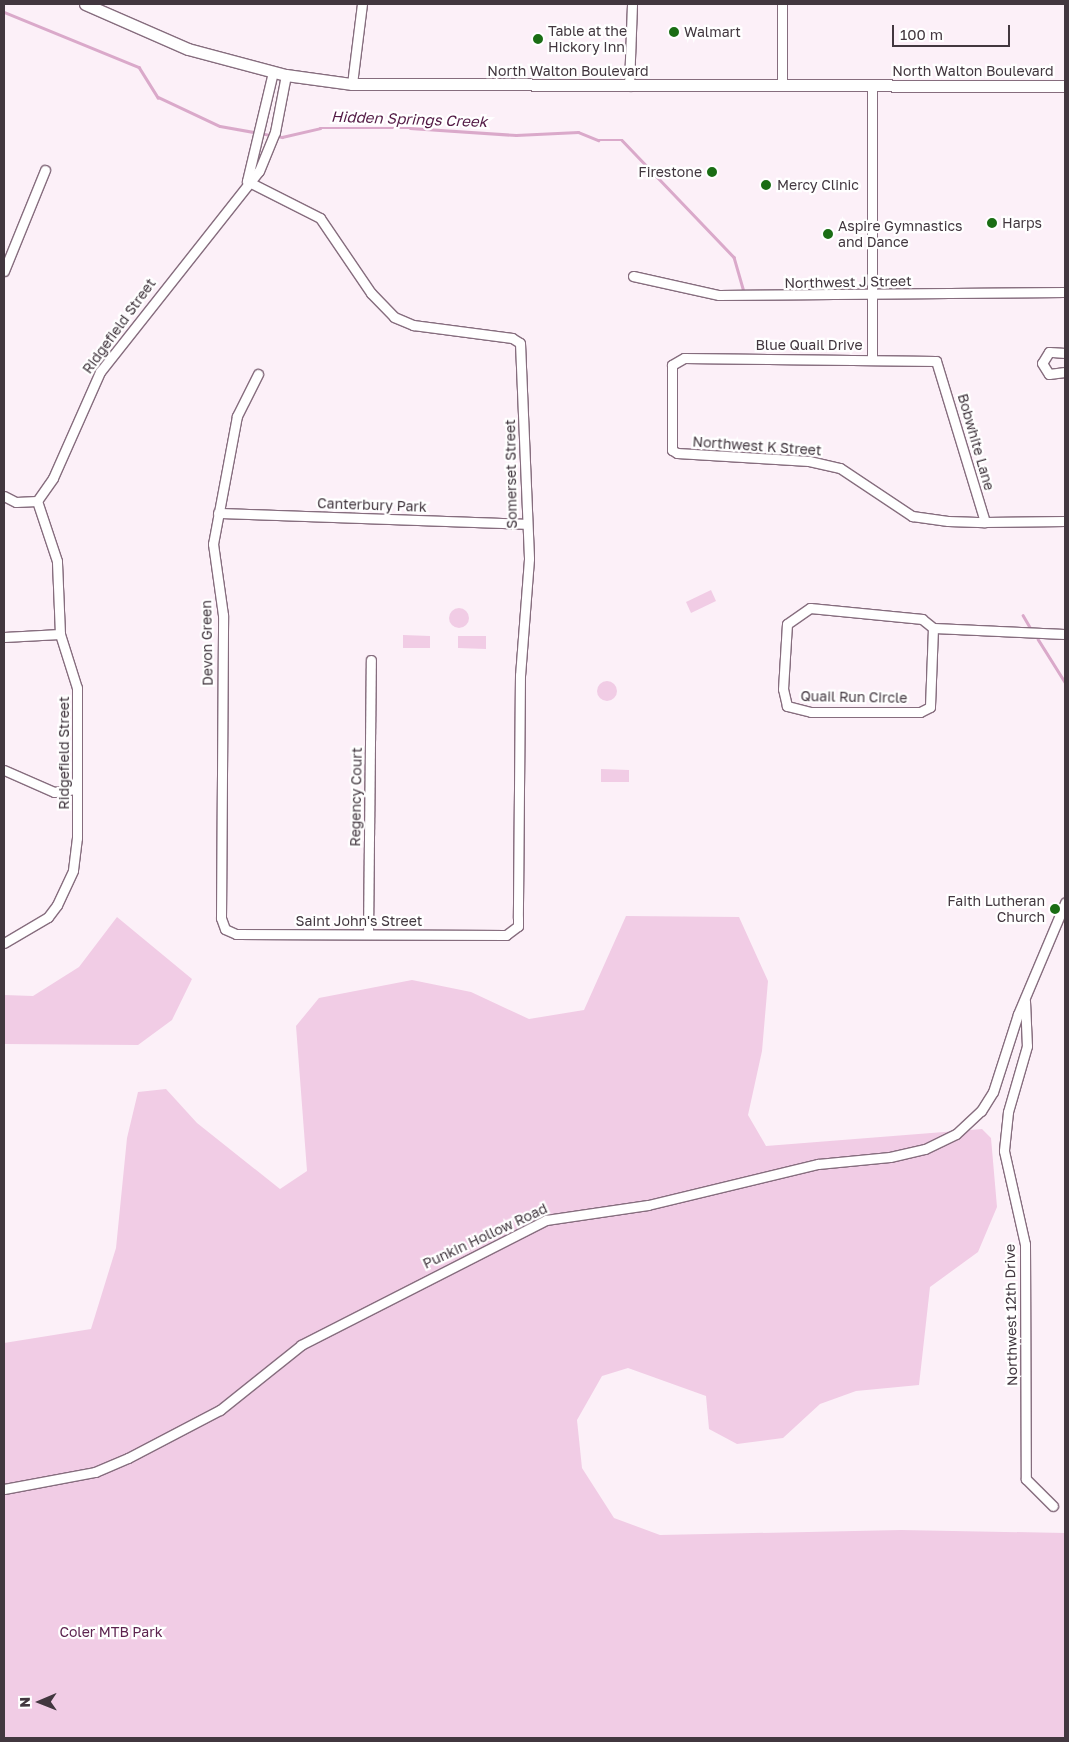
<!DOCTYPE html>
<style>
body{margin:0}
#map{position:relative;width:1069px;height:1742px;overflow:hidden;background:#fcf0f8;font-family:"Golos Text",sans-serif}
div>[style]{position:absolute}
.green>*{inset:0;background:#f1cce5}
.round{border-radius:50%}
.stream>*{height:2.5px;margin:-1.25px;padding:0 1.25px;transform-origin:1.25px;border-radius:1.25px;background:#daa9ca}
.roads{filter:drop-shadow(1px 0 #866d7e) drop-shadow(-1px 0 #866d7e) drop-shadow(0 1px #866d7e) drop-shadow(0 -1px #866d7e)}
.minor>*{height:9px;margin:-4.5px;padding:0 4.5px;transform-origin:4.5px;border-radius:4.5px;background:#fff}
.major>*{height:11px;margin:-5.5px;padding:0 5.5px;transform-origin:5.5px;border-radius:5.5px;background:#fff}
.dots>*{width:14px;height:14px;translate:-50% -50%;box-sizing:border-box;border:2px solid #fff;border-radius:50%}
span{translate:-50% -50%;white-space:nowrap;text-align:center;line-height:1.15;-webkit-text-stroke:4.5px #fff;paint-order:stroke}
.poi-label{font-size:14px;color:#42373f}
.left{translate:0 -50%;text-align:left}
.right{translate:-100% -50%;text-align:right}
.street-label{font-size:14px;color:#42373f}
.park-label{font-size:14px;color:#5d234f}
.water-label{font-size:15px;color:#531a45;font-style:italic}
.frame{position:absolute;inset:0;border:5px solid #42373f;pointer-events:none}
.north{position:absolute;left:15px;top:1677px;width:50px;height:50px;-webkit-text-stroke:4px #fff;paint-order:stroke;rotate:269deg;font-size:14px;font-weight:700;line-height:20px;text-align:center;color:#42373f}
.north::after{content:'';display:block;margin:auto;width:18px;height:22px;background:#42373f;clip-path:polygon(50% 0,100% 100%,50% 72%,0 100%)}
.scale{position:absolute;left:892px;top:25px;width:118px;height:22px;box-sizing:border-box;border:2px solid #42373f;border-top:0;padding-left:6px;font-size:15px;line-height:18px;white-space:nowrap;color:#42373f;-webkit-text-stroke:4px #fff;paint-order:stroke}
</style>
<div id="map">
<div class="green">
<div style="clip-path:polygon(711px 590px,716px 601px,691px 613px,686px 602px)"></div>
<div class="round" style="left:449px;top:608px;width:20px;height:20px"></div>
<div style="clip-path:polygon(403px 635px,430px 636px,430px 648px,403px 648px)"></div>
<div style="clip-path:polygon(458px 636px,486px 636px,486px 649px,458px 648px)"></div>
<div class="round" style="left:597px;top:681px;width:20px;height:20px"></div>
<div style="clip-path:polygon(601px 769px,629px 770px,629px 782px,601px 782px)"></div>
<div style="clip-path:polygon(626px 916px,739px 917px,768px 981px,762px 1051px,748px 1115px,766px 1146px,982px 1129px,991px 1138px,997px 1207px,978px 1252px,930px 1287px,919px 1385px,856px 1391px,820px 1404px,783px 1438px,737px 1444px,709px 1429px,706px 1396px,628px 1368px,602px 1376px,577px 1420px,582px 1468px,614px 1518px,660px 1535px,901px 1530px,1065px 1533px,1065px 1738px,4px 1738px,4px 1343px,91px 1329px,116px 1248px,127px 1138px,138px 1092px,166px 1089px,197px 1123px,280px 1189px,307px 1171px,296px 1026px,319px 998px,412px 980px,471px 992px,529px 1019px,584px 1010px)"></div>
<div style="clip-path:polygon(117px 917px,192px 979px,172px 1020px,138px 1045px,4px 1044px,4px 995px,33px 996px,79px 967px)"></div>
</div>
<div class="stream">
<div style="left:4px;top:12px;width:146px;rotate:22.2deg"></div>
<div style="left:139px;top:67px;width:36px;rotate:58deg"></div>
<div style="left:158px;top:97px;width:68px;rotate:25.1deg"></div>
<div style="left:220px;top:126px;width:63px;rotate:10.1deg"></div>
<div style="left:282px;top:137px;width:39px;rotate:-13deg"></div>
<div style="left:320px;top:128px;width:90px"></div>
<div style="left:410px;top:128px;width:106px;rotate:3.8deg"></div>
<div style="left:516px;top:135px;width:62px;rotate:-2.8deg"></div>
<div style="left:578px;top:132px;width:22px;rotate:22deg"></div>
<div style="left:598px;top:140px;width:24px"></div>
<div style="left:622px;top:140px;width:162px;rotate:46.3deg"></div>
<div style="left:734px;top:257px;width:33px;rotate:74deg"></div>
<div style="left:1023px;top:615px;width:14px;rotate:60deg"></div>
<div style="left:1038px;top:639px;width:51px;rotate:57.9deg"></div>
</div>
<div class="roads">
<div class="minor">
<div style="left:782px;top:4px;width:82px;rotate:90deg"></div>
<div style="left:352px;top:84px;width:81px;rotate:-82.9deg"></div>
<div style="left:629px;top:86px;width:82px;rotate:-87.9deg"></div>
<div style="left:872px;top:86px;width:273px;rotate:90deg"></div>
<div style="left:247px;top:181px;width:82px;rotate:26.9deg"></div>
<div style="left:320px;top:218px;width:91px;rotate:55.8deg"></div>
<div style="left:371px;top:293px;width:33px;rotate:46deg"></div>
<div style="left:394px;top:317px;width:21px;rotate:23deg"></div>
<div style="left:413px;top:325px;width:100px;rotate:7.5deg"></div>
<div style="left:512px;top:338px;width:9px;rotate:32deg"></div>
<div style="left:520px;top:343px;width:216px;rotate:87.6deg"></div>
<div style="left:529px;top:559px;width:116px;rotate:94.4deg"></div>
<div style="left:520px;top:675px;width:243px;rotate:90.5deg"></div>
<div style="left:518px;top:918px;width:8px;rotate:90deg"></div>
<div style="left:518px;top:926px;width:15px;rotate:143deg"></div>
<div style="left:506px;top:935px;width:270px;rotate:-179.8deg"></div>
<div style="left:236px;top:934px;width:12px;rotate:-156deg"></div>
<div style="left:225px;top:929px;width:12px;rotate:-110deg"></div>
<div style="left:221px;top:918px;width:303px;rotate:-89.6deg"></div>
<div style="left:223px;top:615px;width:72px;rotate:-98deg"></div>
<div style="left:213px;top:544px;width:130px;rotate:-79.4deg"></div>
<div style="left:237px;top:416px;width:47px;rotate:-63.4deg"></div>
<div style="left:247px;top:181px;width:112px;rotate:-76.6deg"></div>
<div style="left:4px;top:271px;width:109px;rotate:-67.9deg"></div>
<div style="left:633px;top:276px;width:88px;rotate:12.5deg"></div>
<div style="left:719px;top:295px;width:346px;rotate:-0.5deg"></div>
<div style="left:1065px;top:353px;width:16px;rotate:-176deg"></div>
<div style="left:1049px;top:352px;width:13px;rotate:122deg"></div>
<div style="left:1042px;top:363px;width:13px;rotate:58deg"></div>
<div style="left:1049px;top:374px;width:16px;rotate:-7deg"></div>
<div style="left:4px;top:496px;width:13px;rotate:27deg"></div>
<div style="left:16px;top:502px;width:21px;rotate:-3deg"></div>
<div style="left:37px;top:501px;width:28px;rotate:-55deg"></div>
<div style="left:53px;top:478px;width:116px;rotate:-66.1deg"></div>
<div style="left:100px;top:372px;width:256px;rotate:-51.7deg"></div>
<div style="left:259px;top:171px;width:42px;rotate:-67.7deg"></div>
<div style="left:275px;top:132px;width:58px;rotate:-79.1deg"></div>
<div style="left:218px;top:513px;width:308px;rotate:2deg"></div>
<div style="left:985px;top:522px;width:168px;rotate:-106.9deg"></div>
<div style="left:936px;top:361px;width:252px;rotate:-179.3deg"></div>
<div style="left:684px;top:358px;width:14px;rotate:150deg"></div>
<div style="left:672px;top:365px;width:85px;rotate:90deg"></div>
<div style="left:672px;top:450px;width:6px;rotate:31deg"></div>
<div style="left:677px;top:453px;width:132px;rotate:3.5deg"></div>
<div style="left:809px;top:461px;width:32px;rotate:13deg"></div>
<div style="left:840px;top:468px;width:87px;rotate:33.7deg"></div>
<div style="left:912px;top:516px;width:36px;rotate:8deg"></div>
<div style="left:948px;top:521px;width:37px;rotate:2deg"></div>
<div style="left:985px;top:522px;width:80px;rotate:-0.7deg"></div>
<div style="left:810px;top:608px;width:113px;rotate:5.6deg"></div>
<div style="left:922px;top:619px;width:14px;rotate:39deg"></div>
<div style="left:933px;top:628px;width:79px;rotate:92.2deg"></div>
<div style="left:930px;top:707px;width:11px;rotate:153deg"></div>
<div style="left:920px;top:712px;width:109px;rotate:180deg"></div>
<div style="left:811px;top:712px;width:25px;rotate:-166deg"></div>
<div style="left:787px;top:706px;width:17px;rotate:-103deg"></div>
<div style="left:783px;top:689px;width:65px;rotate:-86.5deg"></div>
<div style="left:787px;top:624px;width:28px;rotate:-35deg"></div>
<div style="left:933px;top:628px;width:132px;rotate:2.6deg"></div>
<div style="left:4px;top:637px;width:56px;rotate:-3.1deg"></div>
<div style="left:4px;top:770px;width:55px;rotate:23.7deg"></div>
<div style="left:54px;top:792px;width:22px;rotate:-8deg"></div>
<div style="left:368px;top:934px;width:274px;rotate:-89.4deg"></div>
<div style="left:4px;top:943px;width:51px;rotate:-30.6deg"></div>
<div style="left:48px;top:917px;width:15px;rotate:-53deg"></div>
<div style="left:57px;top:905px;width:38px;rotate:-65deg"></div>
<div style="left:73px;top:870px;width:32px;rotate:-83deg"></div>
<div style="left:77px;top:838px;width:150px;rotate:-90deg"></div>
<div style="left:77px;top:688px;width:57px;rotate:-107.5deg"></div>
<div style="left:60px;top:634px;width:73px;rotate:-92.4deg"></div>
<div style="left:57px;top:561px;width:63px;rotate:-108.4deg"></div>
<div style="left:1025px;top:1001px;width:45px;rotate:87.5deg"></div>
<div style="left:1027px;top:1046px;width:69px;rotate:106.1deg"></div>
<div style="left:1008px;top:1112px;width:39px;rotate:96deg"></div>
<div style="left:1004px;top:1151px;width:95px;rotate:77.3deg"></div>
<div style="left:1025px;top:1244px;width:235px;rotate:89.8deg"></div>
<div style="left:1026px;top:1479px;width:38px;rotate:45deg"></div>
<div style="left:4px;top:1489px;width:93px;rotate:-10.6deg"></div>
<div style="left:95px;top:1472px;width:36px;rotate:-23deg"></div>
<div style="left:128px;top:1458px;width:104px;rotate:-27.6deg"></div>
<div style="left:220px;top:1410px;width:104px;rotate:-38.7deg"></div>
<div style="left:301px;top:1345px;width:275px;rotate:-27deg"></div>
<div style="left:546px;top:1220px;width:103px;rotate:-8.4deg"></div>
<div style="left:648px;top:1205px;width:175px;rotate:-13.6deg"></div>
<div style="left:818px;top:1164px;width:72px;rotate:-5.6deg"></div>
<div style="left:890px;top:1157px;width:36px;rotate:-13deg"></div>
<div style="left:925px;top:1149px;width:34px;rotate:-26deg"></div>
<div style="left:956px;top:1134px;width:34px;rotate:-43deg"></div>
<div style="left:981px;top:1111px;width:22px;rotate:-58deg"></div>
<div style="left:993px;top:1092px;width:82px;rotate:-72.2deg"></div>
<div style="left:1018px;top:1014px;width:121px;rotate:-67.1deg"></div>
</div>
<div class="major">
<div style="left:85px;top:4px;width:112px;rotate:23.6deg"></div>
<div style="left:188px;top:49px;width:101px;rotate:14.9deg"></div>
<div style="left:286px;top:75px;width:67px;rotate:7.8deg"></div>
<div style="left:352px;top:84px;width:713px;rotate:0.16deg"></div>
</div>
</div>
<div class="dots">
<div style="left:674px;top:32px;background:#1a6d14"></div>
<div style="left:538px;top:39px;background:#1a6d14"></div>
<div style="left:712px;top:172px;background:#1a6d14"></div>
<div style="left:766px;top:185px;background:#1a6d14"></div>
<div style="left:992px;top:223px;background:#1a6d14"></div>
<div style="left:828px;top:234px;background:#1a6d14"></div>
<div style="left:1055px;top:909px;background:#1a6d14"></div>
</div>
<div class="poi-label">
<span class="left" style="left:548px;top:39px">Table at the<br>Hickory Inn</span>
<span class="left" style="left:684px;top:32px">Walmart</span>
<span class="right" style="left:702px;top:172px">Firestone</span>
<span class="left" style="left:777px;top:185px">Mercy Clinic</span>
<span class="left" style="left:1002px;top:223px">Harps</span>
<span class="left" style="left:838px;top:234px">Aspire Gymnastics<br>and Dance</span>
<span class="right" style="left:1045px;top:909px">Faith Lutheran<br>Church</span>
</div>
<div class="street-label">
<span style="left:568px;top:71px">North Walton Boulevard</span>
<span style="left:973px;top:71px">North Walton Boulevard</span>
<span style="left:848px;top:282px;rotate:-1deg">Northwest J Street</span>
<span style="left:119px;top:326px;rotate:-54deg">Ridgefield Street</span>
<span style="left:809px;top:345px">Blue Quail Drive</span>
<span style="left:976px;top:442px;rotate:74deg">Bobwhite Lane</span>
<span style="left:757px;top:446px;rotate:4deg">Northwest K Street</span>
<span style="left:511px;top:474px;rotate:-91deg">Somerset Street</span>
<span style="left:372px;top:505px;rotate:2deg">Canterbury Park</span>
<span style="left:207px;top:643px;rotate:-91deg">Devon Green</span>
<span style="left:854px;top:697px;rotate:1deg">Quail Run Circle</span>
<span style="left:64px;top:753px;rotate:-90deg">Ridgefield Street</span>
<span style="left:356px;top:797px;rotate:-89deg">Regency Court</span>
<span style="left:359px;top:921px">Saint John's Street</span>
<span style="left:485px;top:1236px;rotate:-25deg">Punkin Hollow Road</span>
<span style="left:1011px;top:1315px;rotate:-91deg">Northwest 12th Drive</span>
</div>
<div class="park-label">
<span style="left:111px;top:1632px">Coler MTB Park</span>
</div>
<div class="water-label">
<span style="left:409px;top:119px;rotate:2deg">Hidden Springs Creek</span>
</div>
<div class="frame"></div>
<div class="north">N</div>
<div class="scale">100 m</div>
</div>
